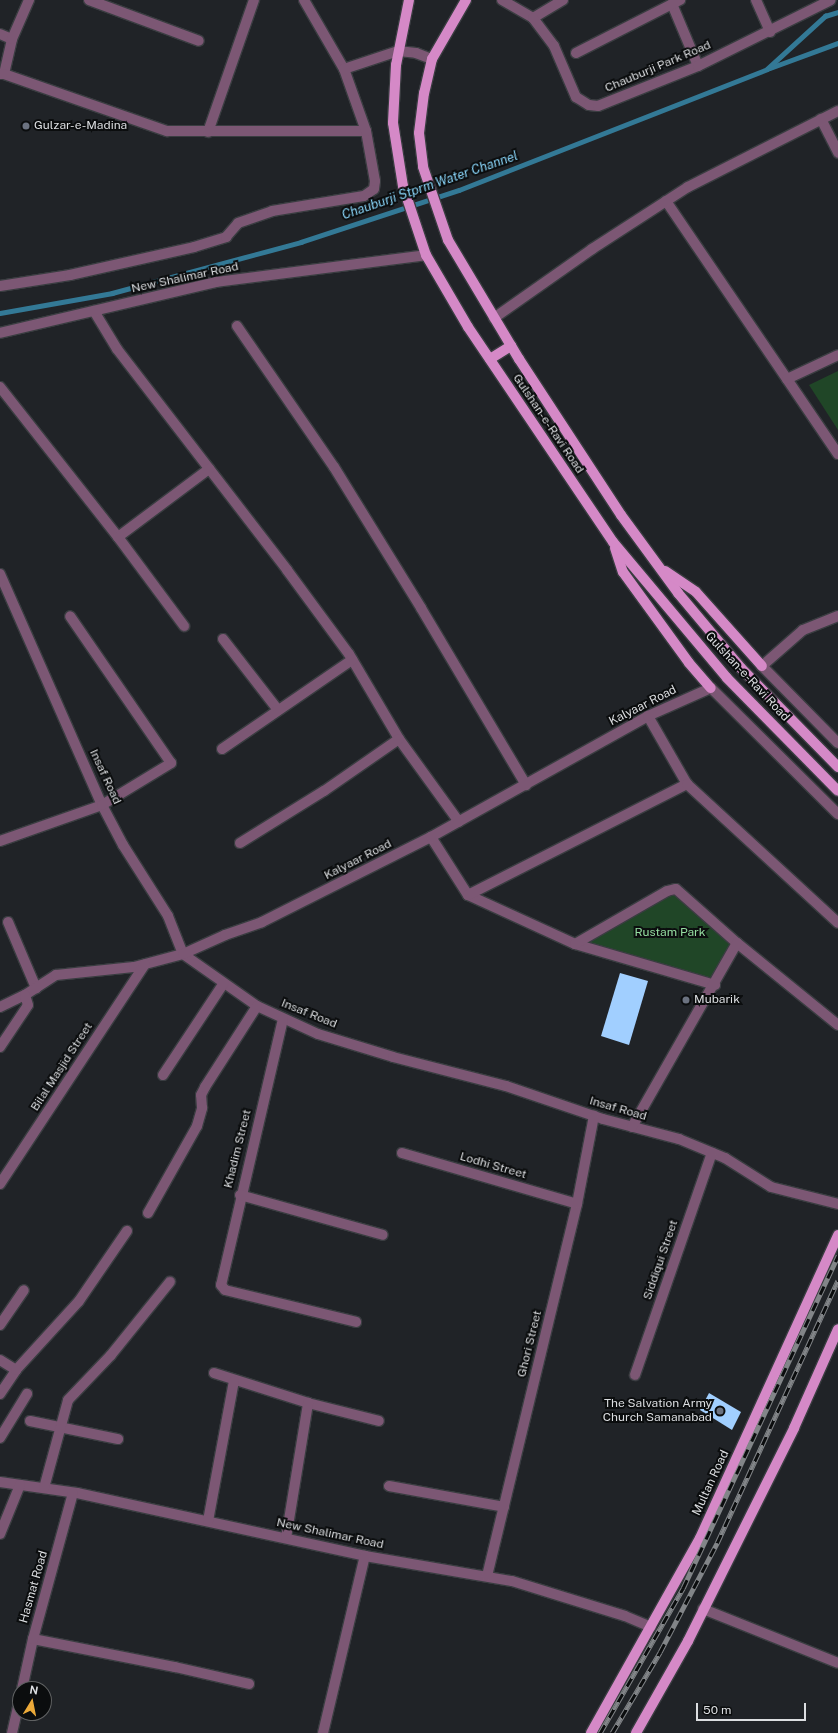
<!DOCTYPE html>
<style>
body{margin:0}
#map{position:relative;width:838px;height:1733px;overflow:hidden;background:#202327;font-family:"Public Sans",sans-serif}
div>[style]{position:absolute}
.green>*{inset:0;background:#204627}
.stream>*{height:4.5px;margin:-2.25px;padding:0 2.25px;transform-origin:2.25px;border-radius:2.25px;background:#337996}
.building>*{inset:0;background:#a1cfff}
.roads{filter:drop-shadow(1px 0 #3a3d41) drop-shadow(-1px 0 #3a3d41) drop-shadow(0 1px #3a3d41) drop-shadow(0 -1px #3a3d41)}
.minor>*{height:10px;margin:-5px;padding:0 5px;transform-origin:5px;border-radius:5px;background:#7c5774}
.major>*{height:10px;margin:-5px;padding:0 5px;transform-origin:5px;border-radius:5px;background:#d589c7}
.rail>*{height:4.5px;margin-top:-2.25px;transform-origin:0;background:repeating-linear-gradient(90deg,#0b0d0e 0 9px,#828588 0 18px);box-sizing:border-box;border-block:1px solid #828588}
.dots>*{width:11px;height:11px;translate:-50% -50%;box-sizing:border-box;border:2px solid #0b0d0e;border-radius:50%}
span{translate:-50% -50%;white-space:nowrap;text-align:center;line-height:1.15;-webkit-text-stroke:4px #0b0d0e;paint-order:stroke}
.street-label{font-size:12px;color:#dcdee1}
.poi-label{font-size:12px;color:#dcdee1}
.left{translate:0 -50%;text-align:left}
.right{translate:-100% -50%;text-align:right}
.park-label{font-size:12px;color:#95dea1}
.water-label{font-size:13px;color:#8ad6fa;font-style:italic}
.north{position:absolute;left:12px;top:1681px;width:40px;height:40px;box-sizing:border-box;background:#0b0d0e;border:1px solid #5f6162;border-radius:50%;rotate:10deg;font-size:11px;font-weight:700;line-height:16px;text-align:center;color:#dcdee1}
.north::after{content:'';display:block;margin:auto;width:14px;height:18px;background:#eba939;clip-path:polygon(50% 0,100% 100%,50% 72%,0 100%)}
.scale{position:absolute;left:696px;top:1703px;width:110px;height:18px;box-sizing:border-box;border:2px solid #dcdee1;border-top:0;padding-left:5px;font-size:12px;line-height:14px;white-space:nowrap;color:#dcdee1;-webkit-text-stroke:3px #0b0d0e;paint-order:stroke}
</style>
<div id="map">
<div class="green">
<div style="clip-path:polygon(838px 371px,838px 430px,809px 385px)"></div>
<div style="clip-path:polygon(676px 889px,737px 943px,712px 984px,575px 944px)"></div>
</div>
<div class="stream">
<div style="left:770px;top:68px;width:72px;rotate:-20.2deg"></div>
<div style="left:0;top:313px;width:114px;rotate:-10.1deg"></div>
<div style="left:112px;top:293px;width:196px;rotate:-15.1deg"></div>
<div style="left:301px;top:242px;width:166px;rotate:-18.2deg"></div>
<div style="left:459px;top:190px;width:331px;rotate:-21.4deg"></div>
<div style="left:767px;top:69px;width:79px;rotate:-42.4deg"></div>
<div style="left:825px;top:16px;width:14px;rotate:-17deg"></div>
</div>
<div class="building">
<div style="clip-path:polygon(620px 973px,648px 981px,629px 1045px,601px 1036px)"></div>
<div style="clip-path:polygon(709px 1393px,741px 1412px,732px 1430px,700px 1410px)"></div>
</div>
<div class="roads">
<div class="minor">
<div style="left:89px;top:0;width:117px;rotate:20.4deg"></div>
<div style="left:304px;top:0;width:80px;rotate:59.9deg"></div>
<div style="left:344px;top:69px;width:57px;rotate:-18.4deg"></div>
<div style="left:398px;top:51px;width:18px;rotate:6deg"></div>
<div style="left:416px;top:53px;width:17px;rotate:21deg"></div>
<div style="left:502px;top:0;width:36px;rotate:30deg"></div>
<div style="left:533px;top:18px;width:35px;rotate:-31deg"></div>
<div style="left:756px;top:0;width:35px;rotate:66deg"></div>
<div style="left:672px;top:4px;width:67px;rotate:67.2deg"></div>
<div style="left:533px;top:18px;width:35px;rotate:53deg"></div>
<div style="left:554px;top:46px;width:56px;rotate:66.7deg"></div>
<div style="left:576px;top:97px;width:15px;rotate:32deg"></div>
<div style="left:589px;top:105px;width:9px;rotate:6deg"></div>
<div style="left:598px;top:106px;width:108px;rotate:-21.8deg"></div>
<div style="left:698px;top:66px;width:148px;rotate:-26.4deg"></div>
<div style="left:0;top:34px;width:13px;rotate:23deg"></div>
<div style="left:576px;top:53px;width:117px;rotate:-27deg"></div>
<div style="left:0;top:74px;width:4px"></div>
<div style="left:4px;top:74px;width:36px;rotate:-77deg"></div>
<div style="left:12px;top:39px;width:43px;rotate:-66.4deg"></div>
<div style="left:4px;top:74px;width:173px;rotate:19.3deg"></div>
<div style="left:167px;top:131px;width:199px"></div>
<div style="left:821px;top:119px;width:38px;rotate:63deg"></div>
<div style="left:208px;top:132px;width:140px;rotate:-70.8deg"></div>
<div style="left:666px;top:201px;width:306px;rotate:55.8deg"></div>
<div style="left:0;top:286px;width:71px;rotate:-8.9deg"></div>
<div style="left:70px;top:275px;width:127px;rotate:-12.7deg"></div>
<div style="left:194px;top:247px;width:34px;rotate:-17deg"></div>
<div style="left:226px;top:237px;width:18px;rotate:-49deg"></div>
<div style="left:238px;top:223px;width:36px;rotate:-19deg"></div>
<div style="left:272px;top:211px;width:93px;rotate:-9.3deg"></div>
<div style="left:364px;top:196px;width:12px;rotate:-35deg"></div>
<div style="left:374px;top:189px;width:8px;rotate:-83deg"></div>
<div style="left:375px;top:181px;width:51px;rotate:-100.2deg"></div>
<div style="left:366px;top:131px;width:66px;rotate:-109.5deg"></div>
<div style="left:94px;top:311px;width:44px;rotate:58.8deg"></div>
<div style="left:117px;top:349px;width:279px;rotate:52.4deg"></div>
<div style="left:287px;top:570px;width:104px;rotate:53.6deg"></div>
<div style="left:349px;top:654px;width:99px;rotate:59.5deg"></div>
<div style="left:399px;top:739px;width:102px;rotate:54.1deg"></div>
<div style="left:494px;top:318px;width:120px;rotate:-35.1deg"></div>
<div style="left:592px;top:249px;width:114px;rotate:-32.9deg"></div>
<div style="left:688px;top:187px;width:168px;rotate:-26.9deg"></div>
<div style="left:237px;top:326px;width:171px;rotate:55.5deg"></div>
<div style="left:334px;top:467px;width:166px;rotate:58.3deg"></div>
<div style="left:421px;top:608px;width:206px;rotate:59.3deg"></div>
<div style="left:0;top:333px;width:222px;rotate:-13.3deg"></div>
<div style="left:216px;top:282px;width:212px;rotate:-7.3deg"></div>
<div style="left:787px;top:379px;width:56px;rotate:-25.2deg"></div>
<div style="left:0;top:387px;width:191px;rotate:51.8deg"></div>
<div style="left:118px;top:537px;width:114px;rotate:-36.8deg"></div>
<div style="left:118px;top:537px;width:111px;rotate:53.4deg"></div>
<div style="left:0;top:574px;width:253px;rotate:66.2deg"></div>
<div style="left:102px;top:805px;width:45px;rotate:62.3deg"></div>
<div style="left:123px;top:845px;width:84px;rotate:57.6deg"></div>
<div style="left:168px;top:916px;width:41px;rotate:68.5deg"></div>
<div style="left:183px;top:954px;width:90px;rotate:35.1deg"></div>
<div style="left:257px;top:1006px;width:67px;rotate:24.7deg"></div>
<div style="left:318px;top:1034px;width:78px;rotate:17deg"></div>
<div style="left:393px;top:1057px;width:117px;rotate:14.4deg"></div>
<div style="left:506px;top:1086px;width:102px;rotate:18.8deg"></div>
<div style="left:603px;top:1119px;width:79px;rotate:14.7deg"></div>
<div style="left:679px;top:1139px;width:50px;rotate:22.4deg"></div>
<div style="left:725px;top:1158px;width:54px;rotate:32.2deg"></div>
<div style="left:771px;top:1187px;width:69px;rotate:14.2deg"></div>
<div style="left:838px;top:616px;width:38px;rotate:158deg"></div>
<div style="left:803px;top:630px;width:55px;rotate:138.7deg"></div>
<div style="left:762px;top:666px;width:108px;rotate:45.4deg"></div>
<div style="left:223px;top:639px;width:90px;rotate:52.2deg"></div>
<div style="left:648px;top:716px;width:78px;rotate:60.2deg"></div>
<div style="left:222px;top:749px;width:158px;rotate:-34.4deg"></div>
<div style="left:431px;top:837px;width:69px;rotate:57.5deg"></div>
<div style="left:468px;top:895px;width:118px;rotate:24.6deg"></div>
<div style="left:575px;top:944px;width:146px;rotate:16.3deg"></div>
<div style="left:0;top:841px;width:108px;rotate:-19.4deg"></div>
<div style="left:102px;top:805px;width:81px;rotate:-31.3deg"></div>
<div style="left:171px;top:763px;width:178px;rotate:-124.5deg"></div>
<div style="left:240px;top:843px;width:99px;rotate:-31.8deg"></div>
<div style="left:324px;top:791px;width:91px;rotate:-34.7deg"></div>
<div style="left:468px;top:895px;width:246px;rotate:-26.9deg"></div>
<div style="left:687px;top:784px;width:205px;rotate:42.6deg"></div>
<div style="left:8px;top:922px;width:72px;rotate:67deg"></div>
<div style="left:575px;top:944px;width:106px;rotate:-29.9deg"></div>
<div style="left:667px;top:891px;width:9px;rotate:-13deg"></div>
<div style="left:676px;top:889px;width:81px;rotate:41.5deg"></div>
<div style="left:737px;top:943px;width:130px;rotate:39.1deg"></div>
<div style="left:0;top:1007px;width:28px;rotate:-26deg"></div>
<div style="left:25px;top:995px;width:37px;rotate:-33deg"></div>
<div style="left:56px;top:975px;width:78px;rotate:-5.9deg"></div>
<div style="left:134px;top:967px;width:51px;rotate:-14.9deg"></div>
<div style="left:183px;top:954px;width:46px;rotate:-24.3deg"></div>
<div style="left:225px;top:935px;width:39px;rotate:-19deg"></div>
<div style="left:262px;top:922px;width:189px;rotate:-26.7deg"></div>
<div style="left:431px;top:837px;width:248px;rotate:-29.1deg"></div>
<div style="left:648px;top:716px;width:69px;rotate:-24deg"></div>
<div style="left:711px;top:688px;width:179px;rotate:44.8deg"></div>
<div style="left:283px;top:1019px;width:273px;rotate:103.1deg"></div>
<div style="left:221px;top:1285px;width:6px;rotate:51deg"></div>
<div style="left:225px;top:1290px;width:135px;rotate:13.7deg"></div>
<div style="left:0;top:1047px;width:50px;rotate:-56.3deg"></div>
<div style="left:28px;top:1005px;width:10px;rotate:-107deg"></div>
<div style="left:163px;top:1075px;width:110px;rotate:-56.5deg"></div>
<div style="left:632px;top:1127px;width:212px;rotate:-60.3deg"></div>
<div style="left:402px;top:1153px;width:182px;rotate:16.2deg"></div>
<div style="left:0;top:1184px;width:263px;rotate:-56.6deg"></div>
<div style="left:240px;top:1195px;width:148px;rotate:15.6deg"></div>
<div style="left:148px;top:1213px;width:100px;rotate:-60.6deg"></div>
<div style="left:197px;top:1126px;width:19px;rotate:-74deg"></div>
<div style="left:202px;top:1108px;width:13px;rotate:-94deg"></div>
<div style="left:201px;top:1095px;width:9px;rotate:-63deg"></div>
<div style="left:205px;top:1087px;width:96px;rotate:-57.3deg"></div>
<div style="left:0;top:1325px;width:42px;rotate:-55.6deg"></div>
<div style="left:0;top:1360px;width:19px;rotate:32deg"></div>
<div style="left:214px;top:1373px;width:99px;rotate:17.7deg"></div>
<div style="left:308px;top:1403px;width:73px;rotate:14.2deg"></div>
<div style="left:635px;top:1375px;width:235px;rotate:-70.9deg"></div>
<div style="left:0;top:1394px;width:29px;rotate:-56deg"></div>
<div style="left:16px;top:1370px;width:93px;rotate:-47.6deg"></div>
<div style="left:79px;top:1301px;width:85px;rotate:-55.6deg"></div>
<div style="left:30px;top:1421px;width:90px;rotate:11.6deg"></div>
<div style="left:0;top:1438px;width:52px;rotate:-58.5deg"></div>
<div style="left:0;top:1482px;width:78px;rotate:8.1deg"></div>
<div style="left:77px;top:1493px;width:295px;rotate:12.3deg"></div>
<div style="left:365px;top:1556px;width:149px;rotate:9.7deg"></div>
<div style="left:512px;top:1581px;width:118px;rotate:17.2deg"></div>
<div style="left:625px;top:1616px;width:28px;rotate:23deg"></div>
<div style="left:389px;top:1486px;width:117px;rotate:10.3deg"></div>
<div style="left:44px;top:1488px;width:91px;rotate:-74.7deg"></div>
<div style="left:68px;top:1400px;width:62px;rotate:-46.3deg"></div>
<div style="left:111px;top:1355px;width:94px;rotate:-51.1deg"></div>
<div style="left:208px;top:1521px;width:142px;rotate:-79.5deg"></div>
<div style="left:0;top:1534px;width:53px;rotate:-67.8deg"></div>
<div style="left:286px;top:1538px;width:137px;rotate:-80.7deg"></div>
<div style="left:487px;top:1576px;width:383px;rotate:-76.4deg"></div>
<div style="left:577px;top:1204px;width:90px;rotate:-79.1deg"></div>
<div style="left:703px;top:1609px;width:145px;rotate:21.8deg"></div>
<div style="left:33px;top:1639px;width:145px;rotate:11.2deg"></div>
<div style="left:175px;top:1667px;width:76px;rotate:12.9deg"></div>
<div style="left:22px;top:1689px;width:51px;rotate:-77.6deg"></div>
<div style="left:33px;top:1639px;width:151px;rotate:-74.7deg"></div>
<div style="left:12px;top:1733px;width:35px;rotate:-77deg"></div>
<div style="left:323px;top:1733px;width:182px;rotate:-76.7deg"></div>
</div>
<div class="major">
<div style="left:409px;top:0;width:66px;rotate:101.3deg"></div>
<div style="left:396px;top:65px;width:58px;rotate:93deg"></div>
<div style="left:393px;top:123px;width:64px;rotate:81deg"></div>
<div style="left:403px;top:186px;width:73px;rotate:71.6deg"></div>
<div style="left:426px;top:255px;width:83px;rotate:59.7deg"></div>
<div style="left:468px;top:327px;width:259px;rotate:56deg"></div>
<div style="left:613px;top:542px;width:177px;rotate:50deg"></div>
<div style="left:727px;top:678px;width:158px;rotate:45.5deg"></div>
<div style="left:466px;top:0;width:68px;rotate:120deg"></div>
<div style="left:432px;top:59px;width:35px;rotate:103deg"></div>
<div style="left:424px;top:93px;width:40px;rotate:97.1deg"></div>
<div style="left:419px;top:133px;width:34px;rotate:83deg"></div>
<div style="left:423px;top:167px;width:77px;rotate:71.1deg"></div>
<div style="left:448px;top:240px;width:139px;rotate:59.2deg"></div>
<div style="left:519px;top:359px;width:186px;rotate:56.8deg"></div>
<div style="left:621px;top:515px;width:97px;rotate:53.8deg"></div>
<div style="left:678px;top:593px;width:98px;rotate:50deg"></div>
<div style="left:741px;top:668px;width:139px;rotate:45.6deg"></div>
<div style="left:490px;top:359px;width:25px;rotate:-32deg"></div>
<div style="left:615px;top:548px;width:25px;rotate:72deg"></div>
<div style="left:623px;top:572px;width:112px;rotate:54deg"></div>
<div style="left:689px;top:663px;width:33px;rotate:49deg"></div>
<div style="left:665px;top:571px;width:37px;rotate:34deg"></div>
<div style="left:696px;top:592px;width:99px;rotate:48.3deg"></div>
<div style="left:591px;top:1733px;width:223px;rotate:-60.8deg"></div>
<div style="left:700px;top:1538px;width:333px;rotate:-65.5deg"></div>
<div style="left:636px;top:1733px;width:106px;rotate:-60.5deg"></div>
<div style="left:688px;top:1641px;width:238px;rotate:-63.5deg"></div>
<div style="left:794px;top:1428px;width:108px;rotate:-66deg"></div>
</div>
</div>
<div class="rail">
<div style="left:600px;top:1733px;width:167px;rotate:-60.2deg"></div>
<div style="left:683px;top:1588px;width:367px;rotate:-65deg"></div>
<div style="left:612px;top:1733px;width:94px;rotate:-59.3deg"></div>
<div style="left:660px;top:1652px;width:123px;rotate:-62.4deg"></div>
<div style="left:717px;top:1543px;width:289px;rotate:-65.3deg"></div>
</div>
<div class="dots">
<div style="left:26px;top:126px;background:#6b7280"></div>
<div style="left:686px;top:1000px;background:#6b7280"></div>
<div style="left:720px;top:1411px;background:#6b7280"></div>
</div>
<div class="street-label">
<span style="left:658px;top:67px;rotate:-23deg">Chauburji Park Road</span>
<span style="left:185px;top:278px;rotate:-12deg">New Shalimar Road</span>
<span style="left:548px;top:424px;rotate:56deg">Gulshan-e-Ravi Road</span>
<span style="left:747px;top:677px;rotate:47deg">Gulshan-e-Ravi Road</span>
<span style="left:643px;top:706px;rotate:-27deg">Kalyaar Road</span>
<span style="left:105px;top:777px;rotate:65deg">Insaf Road</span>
<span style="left:358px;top:860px;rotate:-27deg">Kalyaar Road</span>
<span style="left:309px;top:1014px;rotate:22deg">Insaf Road</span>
<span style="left:62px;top:1067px;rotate:-57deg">Bilal Masjid Street</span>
<span style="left:618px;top:1109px;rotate:16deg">Insaf Road</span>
<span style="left:238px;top:1149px;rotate:-76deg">Khadim Street</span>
<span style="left:493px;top:1166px;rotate:16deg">Lodhi Street</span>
<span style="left:661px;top:1260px;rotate:-71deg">Siddiqui Street</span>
<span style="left:530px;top:1344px;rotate:-76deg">Ghori Street</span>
<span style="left:711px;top:1483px;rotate:-65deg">Multan Road</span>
<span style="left:330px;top:1534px;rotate:12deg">New Shalimar Road</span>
<span style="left:34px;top:1587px;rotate:-74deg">Hasmat Road</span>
</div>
<div class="poi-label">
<span class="left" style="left:34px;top:126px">Gulzar-e-Madina</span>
<span class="left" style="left:694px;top:1000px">Mubarik</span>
<span class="right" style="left:712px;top:1411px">The Salvation Army<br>Church Samanabad</span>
</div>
<div class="park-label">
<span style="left:670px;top:933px">Rustam Park</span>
</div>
<div class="water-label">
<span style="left:430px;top:186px;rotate:-19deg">Chauburji Stprm Water Channel</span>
</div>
<div class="north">N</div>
<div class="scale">50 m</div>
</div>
